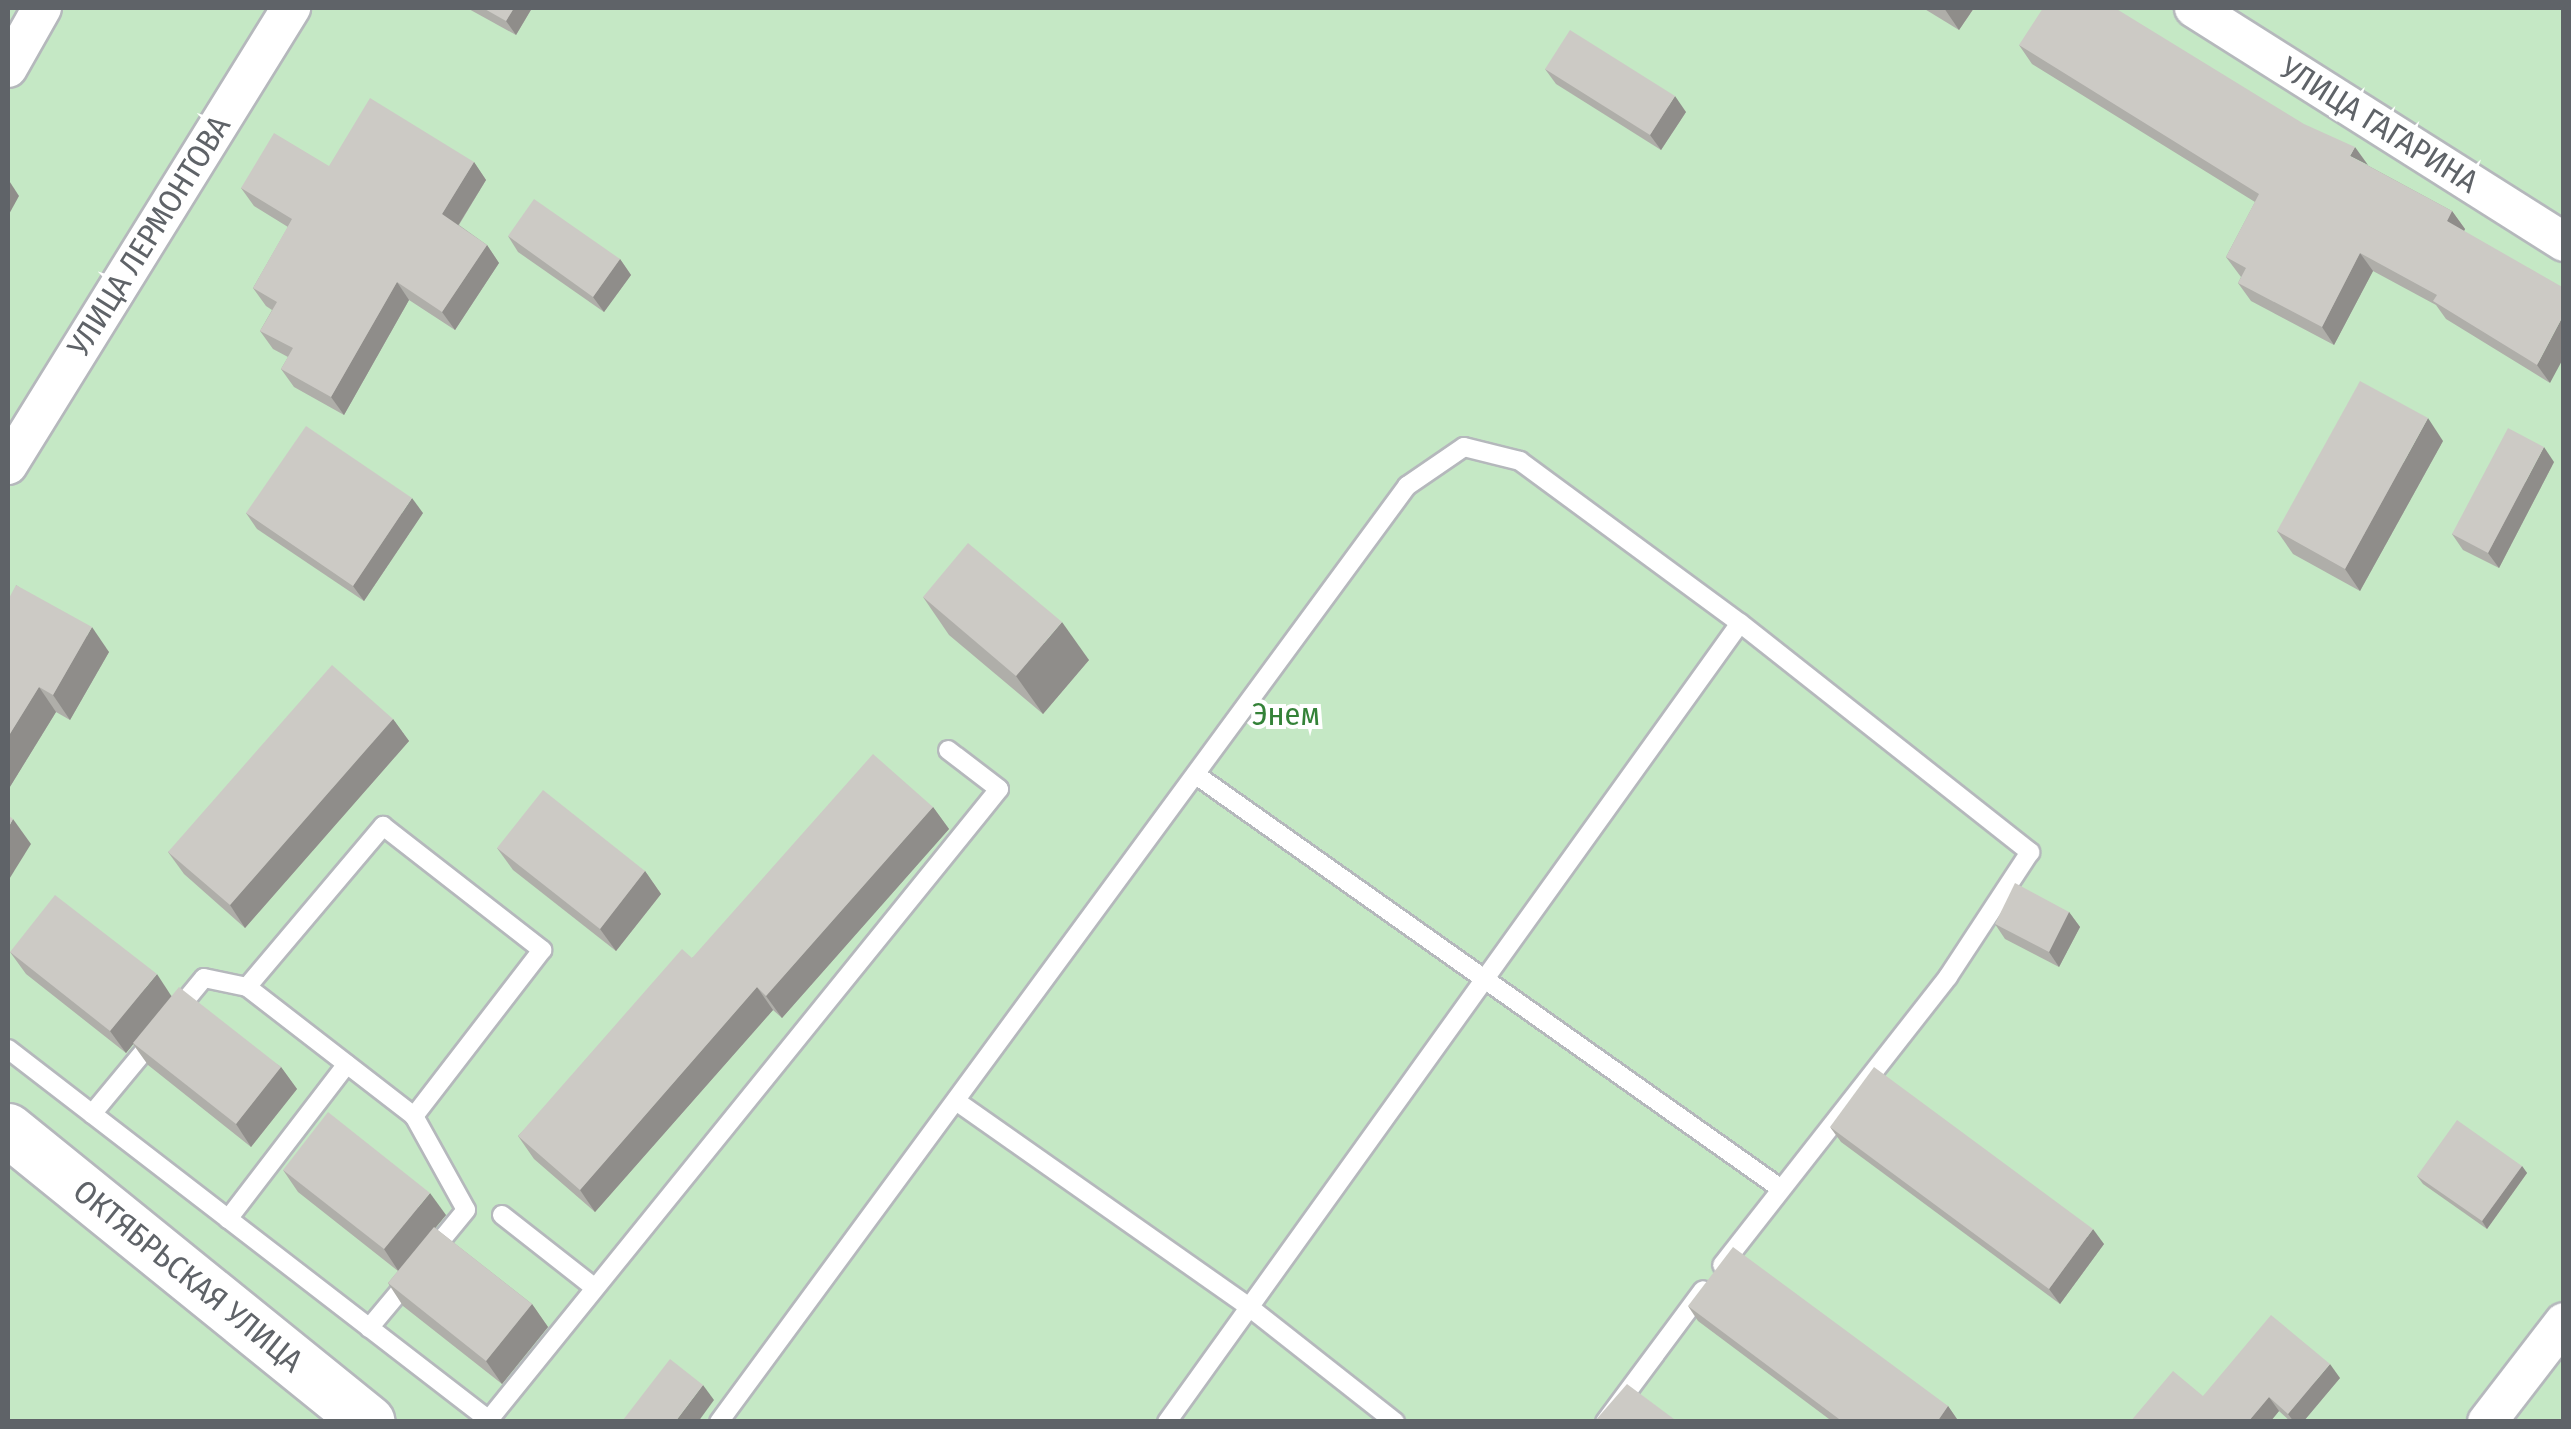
<!DOCTYPE html>
<meta charset="utf-8">
<style>
body{margin:0}
#map{position:relative;width:2571px;height:1429px;overflow:hidden;background:#f1efe8;font-family:"Fira Sans Condensed",sans-serif}
div>[style]{position:absolute}
.green>*{inset:0;background:#c5e8c5}
.roads{filter:drop-shadow(2px 0 #b5b8bc) drop-shadow(-2px 0 #b5b8bc) drop-shadow(0 2px #b5b8bc) drop-shadow(0 -2px #b5b8bc)}
.lane>*{height:18px;margin:-9px;padding:0 9px;transform-origin:9px;border-radius:9px;background:#fff}
.street>*{height:38px;margin:-19px;padding:0 19px;transform-origin:19px;border-radius:19px;background:#fff}
.secondary>*{height:52px;margin:-26px;padding:0 26px;transform-origin:26px;border-radius:26px;background:#fff}
.wall>*{inset:0;background:#afaea9}
.shaded-wall>*{inset:0;background:#8f8d8a}
.building>*{inset:0;background:#cccac5}
span{translate:-50% -50%;white-space:nowrap;text-align:center;line-height:1.15;-webkit-text-stroke:8px #fff;paint-order:stroke}
.street-label{font-size:32px;color:#5f6368}
.park-label{font-size:32px;color:#348238}
.frame{position:absolute;inset:0;border:10px solid #5f6368;pointer-events:none}
</style>
<div id="map">
<div class="green">
<div style="clip-path:polygon(8px 8px,2563px 8px,2563px 1421px,8px 1422px)"></div>
</div>
<div class="roads">
<div class="lane">
<div style="left:1199px;top:777px;width:712px;rotate:35.28deg"></div>
<div style="left:383px;top:826px;width:202px;rotate:37.9deg"></div>
<div style="left:542px;top:950px;width:210px;rotate:127.6deg"></div>
<div style="left:414px;top:1116px;width:211px;rotate:-142.3deg"></div>
<div style="left:247px;top:987px;width:211px;rotate:-49.8deg"></div>
<div style="left:175px;top:1013px;width:45px;rotate:-50.4deg"></div>
<div style="left:204px;top:978px;width:44px;rotate:11.8deg"></div>
<div style="left:8px;top:1049px;width:607px;rotate:37.64deg"></div>
<div style="left:959px;top:1103px;width:355px;rotate:35.1deg"></div>
<div style="left:1249px;top:1307px;width:186px;rotate:38.2deg"></div>
<div style="left:92px;top:1114px;width:100px;rotate:-50.3deg"></div>
<div style="left:414px;top:1116px;width:107px;rotate:61deg"></div>
<div style="left:466px;top:1210px;width:58px;rotate:129.4deg"></div>
<div style="left:502px;top:1215px;width:118px;rotate:38.1deg"></div>
<div style="left:228px;top:1219px;width:195px;rotate:-52.5deg"></div>
<div style="left:369px;top:1328px;width:64px;rotate:-50.1deg"></div>
<div style="left:487px;top:1422px;width:814px;rotate:-51.03deg"></div>
<div style="left:999px;top:789px;width:64px;rotate:-142.6deg"></div>
<div style="left:719px;top:1422px;width:1162px;rotate:-53.68deg"></div>
<div style="left:1407px;top:486px;width:69px;rotate:-34.4deg"></div>
<div style="left:1464px;top:447px;width:58px;rotate:14deg"></div>
<div style="left:1520px;top:461px;width:273px;rotate:36.4deg"></div>
<div style="left:1740px;top:623px;width:370px;rotate:38.3deg"></div>
<div style="left:2030px;top:852px;width:149px;rotate:123.3deg"></div>
<div style="left:1948px;top:977px;width:366px;rotate:128.1deg"></div>
<div style="left:1167px;top:1422px;width:983px;rotate:-54.35deg"></div>
<div style="left:1605px;top:1422px;width:164px;rotate:-53.4deg"></div>
</div>
<div class="street">
<div style="left:2194px;top:8px;width:438px;rotate:32.3deg"></div>
<div style="left:8px;top:68px;width:69px;rotate:-60.5deg"></div>
<div style="left:8px;top:465px;width:538px;rotate:-58.23deg"></div>
<div style="left:2487px;top:1422px;width:126px;rotate:-52.4deg"></div>
</div>
<div class="secondary">
<div style="left:8px;top:1130px;width:464px;rotate:39deg"></div>
</div>
</div>
<div class="wall">
<div style="clip-path:polygon(467px 8px,532px 8px,516px 35px)"></div>
<div style="clip-path:polygon(1923px 8px,1974px 8px,1959px 30px)"></div>
<div style="clip-path:polygon(2019px 45px,2367px 165px,2452px 211px,2465px 229px,2464px 231px,2550px 383px,2446px 319px,2436px 305px,2373px 271px,2334px 345px,2251px 301px,2238px 283px,2241px 277px,2226px 257px,2255px 202px,2032px 64px)"></div>
<div style="clip-path:polygon(1545px 69px,1686px 112px,1661px 150px,1556px 84px)"></div>
<div style="clip-path:polygon(474px 162px,486px 180px,459px 225px,487px 245px,499px 263px,455px 330px,409px 300px,344px 415px,294px 387px,281px 369px,288px 357px,273px 349px,260px 331px,272px 310px,266px 306px,253px 288px,288px 227px,254px 206px,241px 188px,329px 166px)"></div>
<div style="clip-path:polygon(508px 236px,620px 259px,631px 275px,604px 312px,518px 252px)"></div>
<div style="clip-path:polygon(2443px 441px,2360px 591px,2293px 554px,2277px 531px)"></div>
<div style="clip-path:polygon(2554px 462px,2499px 568px,2463px 550px,2452px 534px)"></div>
<div style="clip-path:polygon(246px 513px,423px 513px,364px 601px,257px 529px)"></div>
<div style="clip-path:polygon(16px 585px,109px 652px,70px 720px,56px 712px,8px 790px)"></div>
<div style="clip-path:polygon(923px 597px,1089px 660px,1043px 714px,949px 635px)"></div>
<div style="clip-path:polygon(393px 719px,409px 741px,245px 928px,184px 874px,168px 852px)"></div>
<div style="clip-path:polygon(933px 807px,949px 829px,782px 1018px,773px 1010px,595px 1212px,534px 1159px,518px 1136px,692px 958px)"></div>
<div style="clip-path:polygon(497px 848px,645px 871px,661px 894px,616px 951px,513px 870px)"></div>
<div style="clip-path:polygon(2069px 912px,2080px 927px,2059px 967px,2005px 939px,1995px 924px)"></div>
<div style="clip-path:polygon(10px 952px,172px 996px,281px 1067px,297px 1089px,251px 1147px,148px 1065px,133px 1044px,126px 1053px,26px 974px)"></div>
<div style="clip-path:polygon(1830px 1127px,2104px 1244px,2060px 1304px,1841px 1142px)"></div>
<div style="clip-path:polygon(2522px 1166px,2527px 1173px,2487px 1229px,2423px 1184px,2417px 1176px)"></div>
<div style="clip-path:polygon(283px 1170px,446px 1215px,435px 1228px,532px 1304px,548px 1327px,502px 1384px,403px 1306px,388px 1283px,398px 1271px,298px 1192px)"></div>
<div style="clip-path:polygon(1688px 1306px,1948px 1406px,1959px 1422px,1833px 1422px,1698px 1321px)"></div>
<div style="clip-path:polygon(2340px 1378px,2303px 1422px,2291px 1422px,2279px 1411px,2270px 1422px,2130px 1422px,2203px 1396px)"></div>
</div>
<div class="shaded-wall">
<div style="clip-path:polygon(514px 8px,532px 8px,516px 35px,506px 21px)"></div>
<div style="clip-path:polygon(1944px 8px,1974px 8px,1959px 30px)"></div>
<div style="clip-path:polygon(1675px 96px,1686px 112px,1661px 150px,1650px 135px)"></div>
<div style="clip-path:polygon(2355px 147px,2368px 165px,2350px 156px)"></div>
<div style="clip-path:polygon(474px 162px,486px 180px,454px 232px,442px 214px)"></div>
<div style="clip-path:polygon(8px 179px,19px 196px,8px 216px)"></div>
<div style="clip-path:polygon(2452px 211px,2465px 229px,2460px 239px,2447px 221px)"></div>
<div style="clip-path:polygon(487px 245px,499px 263px,455px 330px,442px 312px)"></div>
<div style="clip-path:polygon(2360px 253px,2373px 271px,2334px 345px,2322px 327px)"></div>
<div style="clip-path:polygon(620px 259px,631px 275px,604px 312px,593px 297px)"></div>
<div style="clip-path:polygon(397px 282px,409px 300px,344px 415px,331px 397px)"></div>
<div style="clip-path:polygon(2564px 314px,2564px 357px,2550px 383px,2537px 365px)"></div>
<div style="clip-path:polygon(2428px 418px,2443px 441px,2360px 591px,2345px 569px)"></div>
<div style="clip-path:polygon(2544px 447px,2554px 462px,2499px 568px,2488px 553px)"></div>
<div style="clip-path:polygon(412px 498px,423px 513px,364px 601px,353px 586px)"></div>
<div style="clip-path:polygon(1062px 622px,1089px 660px,1043px 714px,1016px 676px)"></div>
<div style="clip-path:polygon(92px 627px,109px 652px,70px 720px,53px 695px)"></div>
<div style="clip-path:polygon(39px 687px,56px 712px,8px 790px,8px 737px)"></div>
<div style="clip-path:polygon(393px 719px,409px 741px,245px 928px,230px 905px)"></div>
<div style="clip-path:polygon(933px 807px,949px 829px,782px 1018px,766px 996px)"></div>
<div style="clip-path:polygon(13px 819px,31px 844px,8px 881px,8px 828px)"></div>
<div style="clip-path:polygon(645px 871px,661px 894px,616px 951px,600px 929px)"></div>
<div style="clip-path:polygon(2069px 912px,2080px 927px,2059px 967px,2049px 952px)"></div>
<div style="clip-path:polygon(157px 974px,172px 997px,126px 1053px,110px 1031px)"></div>
<div style="clip-path:polygon(757px 987px,773px 1010px,595px 1212px,580px 1190px)"></div>
<div style="clip-path:polygon(281px 1067px,297px 1089px,251px 1147px,236px 1124px)"></div>
<div style="clip-path:polygon(2522px 1166px,2527px 1173px,2487px 1229px,2482px 1221px)"></div>
<div style="clip-path:polygon(430px 1193px,446px 1215px,399px 1272px,384px 1249px)"></div>
<div style="clip-path:polygon(2093px 1229px,2104px 1244px,2060px 1304px,2049px 1289px)"></div>
<div style="clip-path:polygon(532px 1304px,548px 1327px,502px 1384px,486px 1361px)"></div>
<div style="clip-path:polygon(2330px 1364px,2340px 1378px,2303px 1422px,2294px 1422px,2288px 1414px)"></div>
<div style="clip-path:polygon(703px 1385px,714px 1400px,698px 1422px,675px 1422px)"></div>
<div style="clip-path:polygon(2269px 1397px,2279px 1411px,2270px 1422px,2248px 1422px)"></div>
<div style="clip-path:polygon(1948px 1406px,1959px 1422px,1937px 1422px)"></div>
</div>
<div class="building">
<div style="clip-path:polygon(483px 8px,514px 8px,506px 21px)"></div>
<div style="clip-path:polygon(2043px 8px,2115px 8px,2304px 124px,2355px 147px,2350px 156px,2452px 211px,2447px 221px,2564px 288px,2564px 314px,2537px 365px,2433px 301px,2437px 295px,2360px 253px,2322px 327px,2238px 283px,2246px 268px,2226px 257px,2259px 194px,2019px 45px)"></div>
<div style="clip-path:polygon(1570px 30px,1675px 96px,1650px 135px,1545px 69px)"></div>
<div style="clip-path:polygon(370px 98px,474px 162px,442px 214px,487px 245px,442px 312px,397px 282px,331px 397px,281px 369px,293px 348px,260px 331px,277px 302px,253px 288px,292px 219px,241px 188px,274px 133px,329px 166px)"></div>
<div style="clip-path:polygon(534px 199px,620px 259px,593px 297px,508px 236px)"></div>
<div style="clip-path:polygon(2360px 381px,2428px 418px,2345px 569px,2277px 531px)"></div>
<div style="clip-path:polygon(306px 426px,412px 498px,353px 586px,246px 513px)"></div>
<div style="clip-path:polygon(2508px 428px,2544px 447px,2488px 553px,2452px 534px)"></div>
<div style="clip-path:polygon(968px 543px,1062px 622px,1016px 676px,923px 597px)"></div>
<div style="clip-path:polygon(16px 585px,92px 627px,53px 695px,39px 687px,8px 737px,8px 600px)"></div>
<div style="clip-path:polygon(332px 665px,393px 719px,230px 905px,168px 852px)"></div>
<div style="clip-path:polygon(873px 754px,933px 807px,766px 996px,757px 987px,580px 1190px,518px 1136px,682px 949px,692px 958px)"></div>
<div style="clip-path:polygon(543px 790px,645px 871px,600px 929px,497px 848px)"></div>
<div style="clip-path:polygon(8px 815px,13px 819px,8px 828px)"></div>
<div style="clip-path:polygon(2015px 883px,2069px 912px,2049px 952px,1995px 924px)"></div>
<div style="clip-path:polygon(55px 895px,157px 974px,110px 1031px,10px 952px)"></div>
<div style="clip-path:polygon(179px 987px,281px 1067px,236px 1124px,133px 1043px)"></div>
<div style="clip-path:polygon(1874px 1067px,2093px 1229px,2049px 1289px,1830px 1127px)"></div>
<div style="clip-path:polygon(328px 1112px,430px 1193px,384px 1249px,283px 1170px)"></div>
<div style="clip-path:polygon(2457px 1120px,2522px 1166px,2482px 1221px,2417px 1176px)"></div>
<div style="clip-path:polygon(434px 1227px,532px 1304px,486px 1361px,388px 1283px)"></div>
<div style="clip-path:polygon(1733px 1247px,1948px 1406px,1937px 1422px,1843px 1422px,1688px 1306px)"></div>
<div style="clip-path:polygon(2271px 1315px,2330px 1364px,2288px 1414px,2269px 1397px,2248px 1422px,2130px 1422px,2173px 1371px,2203px 1396px)"></div>
<div style="clip-path:polygon(670px 1359px,703px 1385px,675px 1422px,624px 1422px,623px 1420px)"></div>
<div style="clip-path:polygon(1627px 1384px,1678px 1422px,1594px 1422px)"></div>
</div>
<div class="street-label">
<span style="left:2379px;top:125px;rotate:32deg">УЛИЦА ГАГАРИНА</span>
<span style="left:149px;top:236px;rotate:-58deg">УЛИЦА ЛЕРМОНТОВА</span>
<span style="left:188px;top:1276px;rotate:39deg">ОКТЯБРЬСКАЯ УЛИЦА</span>
</div>
<div class="park-label">
<span style="left:1286px;top:714px">Энем</span>
</div>
<div class="frame"></div>
</div>
